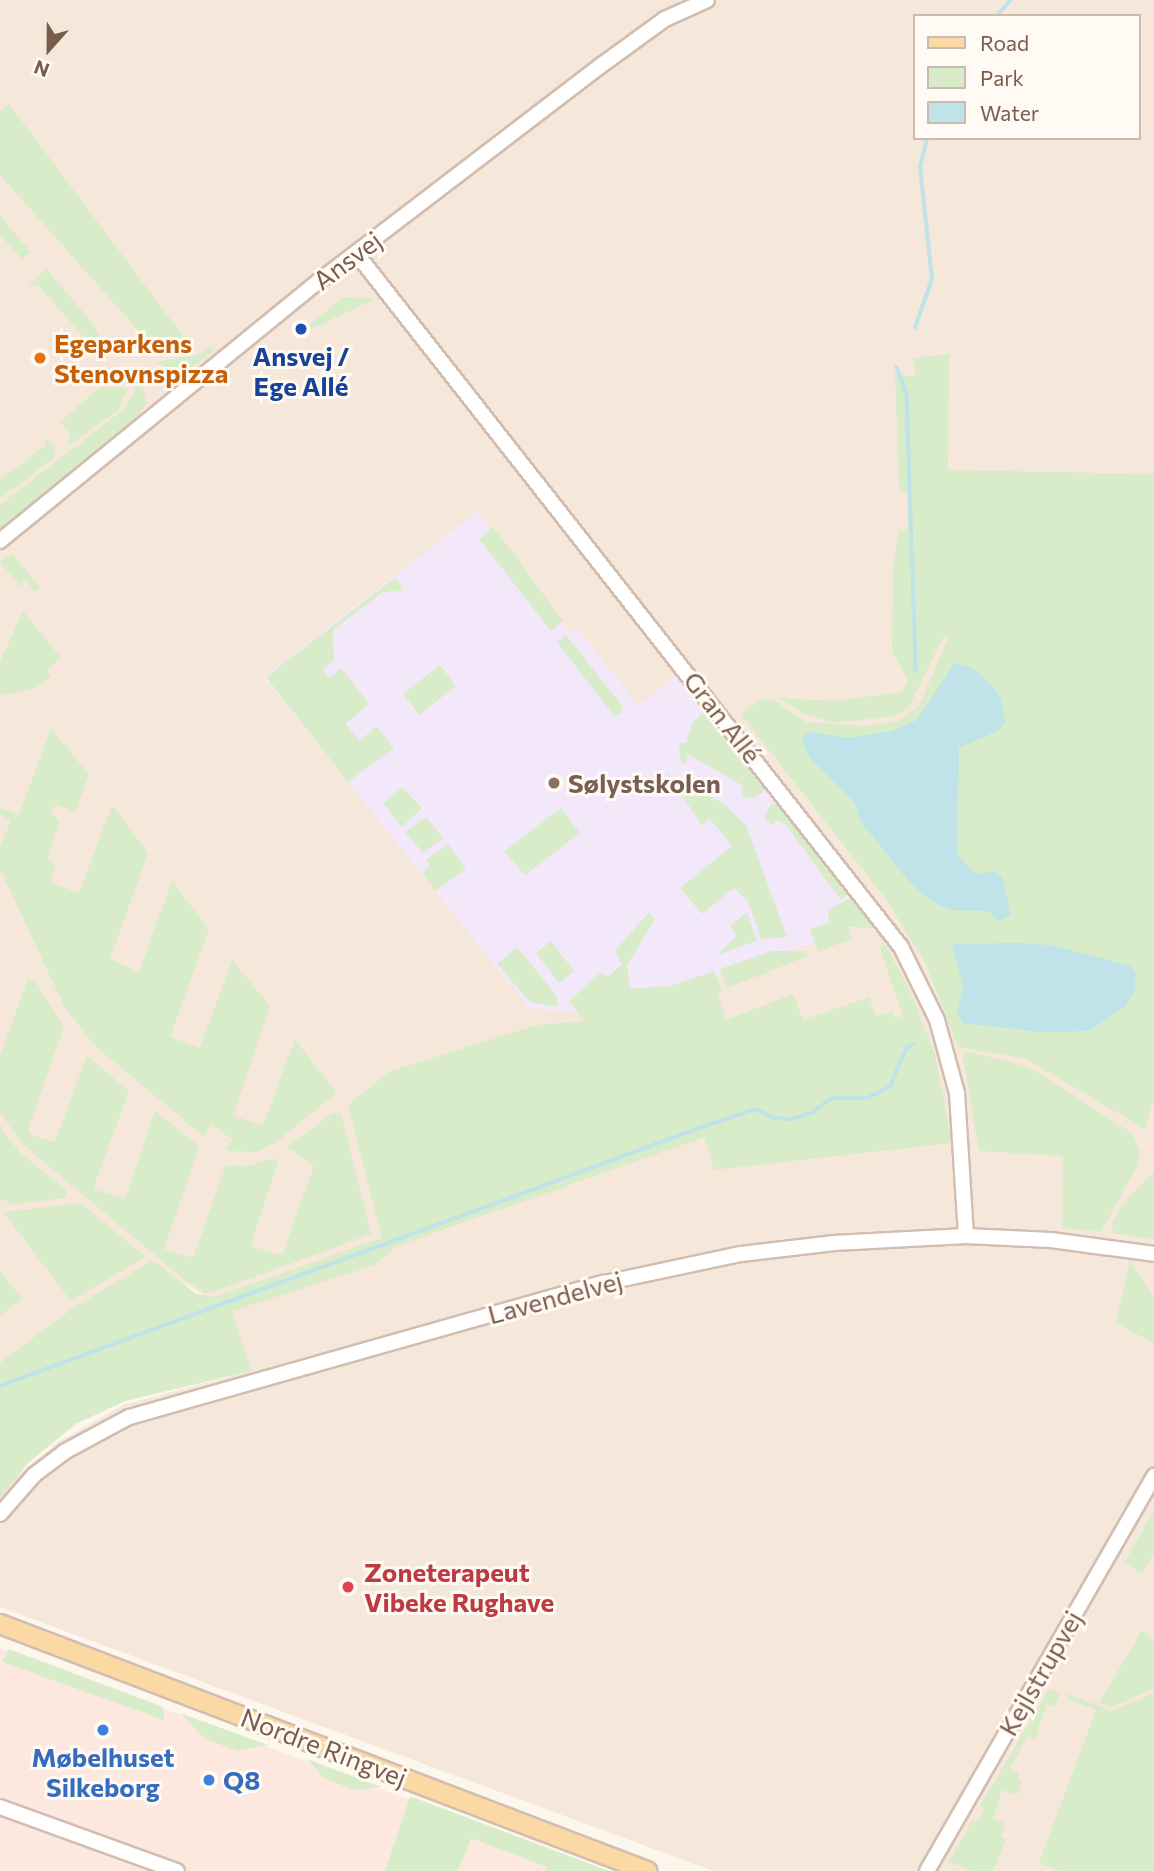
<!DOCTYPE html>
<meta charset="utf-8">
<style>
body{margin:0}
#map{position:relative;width:1154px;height:1871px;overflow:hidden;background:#fdf6ec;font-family:Commissioner,sans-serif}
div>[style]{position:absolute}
.residential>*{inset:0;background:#f5e8da}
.commercial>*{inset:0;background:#fde8e0}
.education>*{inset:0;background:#f3e8fa}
.green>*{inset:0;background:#d8ecc9}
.water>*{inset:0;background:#bfe3e8}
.stream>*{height:3.5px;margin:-1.75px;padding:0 1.75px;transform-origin:1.75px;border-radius:1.75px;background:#bfe3e8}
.roads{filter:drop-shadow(2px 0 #d1beb0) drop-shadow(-2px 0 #d1beb0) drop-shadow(0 2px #d1beb0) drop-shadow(0 -2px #d1beb0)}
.minor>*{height:14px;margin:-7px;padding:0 7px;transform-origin:7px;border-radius:7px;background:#fff}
.major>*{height:18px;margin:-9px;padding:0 9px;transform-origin:9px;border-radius:9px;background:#fbd9a5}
.dots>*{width:19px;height:19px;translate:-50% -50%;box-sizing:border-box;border:4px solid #fffaf3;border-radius:50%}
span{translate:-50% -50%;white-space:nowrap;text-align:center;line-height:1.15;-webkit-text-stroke:6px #fffaf3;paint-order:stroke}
.street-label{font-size:26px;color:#7a5c4d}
.food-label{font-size:26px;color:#c56008;font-weight:700}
.left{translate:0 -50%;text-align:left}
.transit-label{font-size:26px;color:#164399;font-weight:700}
.education-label{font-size:26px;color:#785e54;font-weight:700}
.health-label{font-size:26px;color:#be3a42;font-weight:700}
.shop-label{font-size:26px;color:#366cbe;font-weight:700}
.legend{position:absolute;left:913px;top:14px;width:228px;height:126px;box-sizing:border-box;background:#fffaf3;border:2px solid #cabbb1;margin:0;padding:9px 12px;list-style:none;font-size:21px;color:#7a5c4d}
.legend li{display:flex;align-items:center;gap:14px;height:35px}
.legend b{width:35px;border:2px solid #cabbb1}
.north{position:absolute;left:14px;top:14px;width:70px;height:70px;-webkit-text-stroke:5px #fffaf3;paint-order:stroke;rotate:201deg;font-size:19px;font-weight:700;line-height:28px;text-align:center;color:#7a5c4d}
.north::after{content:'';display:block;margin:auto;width:24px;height:32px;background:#7a5c4d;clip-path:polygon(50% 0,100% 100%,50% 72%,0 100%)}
</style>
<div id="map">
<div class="residential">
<div style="clip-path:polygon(evenodd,0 0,1154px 0,1154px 1871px,713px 1871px,0 1607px,0 1498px,13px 1480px,58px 1442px,123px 1405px,250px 1371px,232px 1311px,151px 1264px,0 1370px,0 0,914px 16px,1138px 16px,1138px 138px,914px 138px,914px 16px)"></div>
</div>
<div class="commercial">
<div style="clip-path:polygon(0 1648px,603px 1871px,0 1871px)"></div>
</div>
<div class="education">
<div style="clip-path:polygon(478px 511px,570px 632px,577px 627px,638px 705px,677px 676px,863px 914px,864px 925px,603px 1016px,529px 1008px,264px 677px)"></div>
</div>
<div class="green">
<div style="clip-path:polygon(9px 104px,188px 343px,195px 346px,159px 350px,152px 346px,0 175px,0 111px)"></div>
<div style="clip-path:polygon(0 216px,31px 252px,22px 259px,0 235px)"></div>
<div style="clip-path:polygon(46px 269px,92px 322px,111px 354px,104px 360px,38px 285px,28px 287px)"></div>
<div style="clip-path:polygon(344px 297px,375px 299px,307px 331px,307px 326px)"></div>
<div style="clip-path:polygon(210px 346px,214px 351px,187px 371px,171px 372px,157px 362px,199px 354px)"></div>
<div style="clip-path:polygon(949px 354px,948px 470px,1154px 474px,1154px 1098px,1145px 1129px,1026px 1059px,958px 1047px,925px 962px,885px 898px,741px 714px,762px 699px,775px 701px,806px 722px,866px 726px,898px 721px,919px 706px,949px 636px,942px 639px,909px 707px,895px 716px,833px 723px,803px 713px,779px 698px,835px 701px,902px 692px,908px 681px,892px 651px,893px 568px,899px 531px,908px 529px,907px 494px,899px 488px,895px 375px,916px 376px,913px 358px)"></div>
<div style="clip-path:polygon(140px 380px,147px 403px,138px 415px,0 529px,0 505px,124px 409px)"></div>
<div style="clip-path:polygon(100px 387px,128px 388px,118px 410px,71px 444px,67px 440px,71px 435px,60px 422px)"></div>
<div style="clip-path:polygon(46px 439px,56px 449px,53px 458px,0 499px,0 480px,45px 446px)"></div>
<div style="clip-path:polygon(493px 526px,563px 621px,551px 631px,479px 539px)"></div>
<div style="clip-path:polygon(12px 553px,40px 587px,36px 593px,25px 579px,21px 587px,0 562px)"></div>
<div style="clip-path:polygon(396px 577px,403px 591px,383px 592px,333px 630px,334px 660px,323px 670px,329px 678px,341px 668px,369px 704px,345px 724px,360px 741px,376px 726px,394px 748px,348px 782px,266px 677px)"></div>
<div style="clip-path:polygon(23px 611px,61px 658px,47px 671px,51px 677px,36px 688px,0 696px,0 662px)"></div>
<div style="clip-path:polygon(566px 635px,623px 707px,621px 712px,614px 716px,557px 642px)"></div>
<div style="clip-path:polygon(440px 665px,456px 686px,419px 715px,403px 694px)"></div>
<div style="clip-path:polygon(703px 712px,765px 790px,754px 798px,742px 797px,743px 786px,687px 754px,686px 766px,680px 760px,679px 743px,686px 743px,692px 724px)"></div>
<div style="clip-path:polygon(51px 728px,89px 775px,75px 812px,56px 804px,51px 815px,60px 820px,47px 860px,56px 865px,50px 882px,79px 893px,112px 805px,148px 853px,110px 959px,139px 972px,172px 881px,209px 929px,170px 1037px,200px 1048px,232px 960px,270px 1006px,233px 1115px,263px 1126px,295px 1039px,336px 1093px,278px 1141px,256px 1152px,225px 1151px,233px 1140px,212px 1125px,203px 1136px,94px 1045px,64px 1006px,0 869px,0 847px,11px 820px,0 815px,0 808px,19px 815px)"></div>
<div style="clip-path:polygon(666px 773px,724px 804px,746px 825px,787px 937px,761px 939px,748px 902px,734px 888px,702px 914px,680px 888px,732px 846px,710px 819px,702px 825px)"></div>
<div style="clip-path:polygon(402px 787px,422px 808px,402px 827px,383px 803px)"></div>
<div style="clip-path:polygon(771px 804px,781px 804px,849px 893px,841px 900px,785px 824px,777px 820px,771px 826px,764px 817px)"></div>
<div style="clip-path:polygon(561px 808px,580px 833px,525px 875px,504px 851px)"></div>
<div style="clip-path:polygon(426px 817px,443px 838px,423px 853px,405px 832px)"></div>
<div style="clip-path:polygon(448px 844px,466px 869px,435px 891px,422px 873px,430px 866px,426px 860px)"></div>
<div style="clip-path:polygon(850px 898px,875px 928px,849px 927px,851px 939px,818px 952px,810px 929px,829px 923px,828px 910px)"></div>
<div style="clip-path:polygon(649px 912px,655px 919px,627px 965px,630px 989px,670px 986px,714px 971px,722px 990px,717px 993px,726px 1020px,793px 994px,803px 1020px,869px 997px,876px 1016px,893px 1011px,894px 1018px,903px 1016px,879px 946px,885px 944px,908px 987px,935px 1054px,952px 1143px,714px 1170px,705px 1137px,397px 1246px,375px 1265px,232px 1311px,251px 1371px,125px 1401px,76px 1424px,28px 1463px,0 1498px,0 1363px,73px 1308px,153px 1260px,195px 1293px,214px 1297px,382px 1238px,348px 1105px,390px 1071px,537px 1025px,585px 1021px,569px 1001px,601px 972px,608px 977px,622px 964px,615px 951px)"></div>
<div style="clip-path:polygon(747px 912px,757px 941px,717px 955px,737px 936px,730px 926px)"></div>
<div style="clip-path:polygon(551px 941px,574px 971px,559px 983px,536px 953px)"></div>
<div style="clip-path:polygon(517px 947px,557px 996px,557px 1007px,530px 1002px,497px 964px)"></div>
<div style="clip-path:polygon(772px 951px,806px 951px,808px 956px,727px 988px,720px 969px)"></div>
<div style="clip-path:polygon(28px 979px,36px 982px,64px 1027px,28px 1129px,31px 1135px,55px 1142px,87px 1056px,129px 1091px,93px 1189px,125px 1199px,155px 1111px,199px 1146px,164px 1249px,193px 1258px,226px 1165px,249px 1166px,273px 1158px,278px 1162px,250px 1246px,282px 1255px,314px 1166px,287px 1147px,333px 1113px,341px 1113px,371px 1234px,213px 1292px,204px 1293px,186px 1281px,21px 1143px,0 1112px,0 1056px)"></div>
<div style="clip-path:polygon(970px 1052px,1029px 1067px,1132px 1133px,1140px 1152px,1137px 1166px,1101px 1232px,1062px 1228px,1063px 1156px,979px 1151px,962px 1053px)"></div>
<div style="clip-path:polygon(0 1127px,20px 1153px,67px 1191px,65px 1198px,13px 1204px,0 1199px)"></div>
<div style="clip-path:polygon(1154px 1171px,1154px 1240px,1113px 1233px,1112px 1223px,1121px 1206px)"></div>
<div style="clip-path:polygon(81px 1203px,145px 1257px,71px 1301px,3px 1212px)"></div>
<div style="clip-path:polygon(1130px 1260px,1154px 1299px,1154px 1344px,1116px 1322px)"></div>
<div style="clip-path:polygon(0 1271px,22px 1299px,0 1316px)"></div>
<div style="clip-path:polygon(1154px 1510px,1154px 1553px,1142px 1574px,1125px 1562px)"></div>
<div style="clip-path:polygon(1142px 1630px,1154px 1640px,1154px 1688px,1112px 1707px,1099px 1703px)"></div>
<div style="clip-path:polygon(9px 1649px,163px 1707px,164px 1720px,2px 1662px)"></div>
<div style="clip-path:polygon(1049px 1689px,1060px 1693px,1055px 1706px,1047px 1704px,1035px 1739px,1027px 1737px,1010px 1769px,1019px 1773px,1017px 1779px,1022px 1782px,1017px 1795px,1002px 1790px,993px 1819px,1005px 1823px,1001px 1837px,1006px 1839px,993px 1871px,974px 1871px,949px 1862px,972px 1821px,976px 1823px,985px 1810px,980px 1806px)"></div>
<div style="clip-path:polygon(1154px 1693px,1154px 1871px,1061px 1871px,1039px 1863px,1096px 1710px,1066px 1698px,1067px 1694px,1112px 1711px)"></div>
<div style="clip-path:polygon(180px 1713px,268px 1745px,238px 1751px,205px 1739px)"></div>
<div style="clip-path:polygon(307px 1759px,381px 1787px,354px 1790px,324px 1778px)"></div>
<div style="clip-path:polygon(410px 1797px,415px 1798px,609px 1871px,546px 1871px,547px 1867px,471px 1838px,458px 1871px,385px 1871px)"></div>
</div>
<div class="water">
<div style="clip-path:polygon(954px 664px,967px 665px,983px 676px,1001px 697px,1005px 722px,998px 731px,959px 748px,957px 854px,975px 873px,997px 872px,1003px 879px,1011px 916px,999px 921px,988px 911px,951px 910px,936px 904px,910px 883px,861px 822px,855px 803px,810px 758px,802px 740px,808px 732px,848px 738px,891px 731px,917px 720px)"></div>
<div style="clip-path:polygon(1019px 943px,1050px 945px,1131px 966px,1136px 975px,1134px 991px,1125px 1007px,1089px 1031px,1041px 1032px,963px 1023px,957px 1013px,963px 987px,952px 944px)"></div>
</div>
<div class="stream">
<div style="left:996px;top:16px;width:22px;rotate:-47deg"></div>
<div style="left:915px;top:328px;width:52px;rotate:-70.9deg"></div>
<div style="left:932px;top:279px;width:113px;rotate:-96.1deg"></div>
<div style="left:920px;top:167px;width:30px;rotate:-76deg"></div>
<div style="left:897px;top:367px;width:29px;rotate:70deg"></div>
<div style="left:907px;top:394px;width:277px;rotate:88.1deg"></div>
<div style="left:0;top:1386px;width:748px;rotate:-20.25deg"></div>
<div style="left:702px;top:1127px;width:57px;rotate:-18.4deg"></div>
<div style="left:756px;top:1109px;width:20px;rotate:27deg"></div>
<div style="left:774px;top:1118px;width:18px;rotate:3deg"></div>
<div style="left:792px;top:1119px;width:21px;rotate:-17deg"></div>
<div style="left:812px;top:1113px;width:25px;rotate:-37deg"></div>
<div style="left:832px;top:1098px;width:36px"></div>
<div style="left:868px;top:1098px;width:25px;rotate:-27deg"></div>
<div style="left:890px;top:1087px;width:41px;rotate:-67.2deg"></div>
<div style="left:906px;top:1049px;width:9px;rotate:-32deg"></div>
</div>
<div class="roads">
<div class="minor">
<div style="left:356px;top:253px;width:882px;rotate:51.86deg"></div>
<div style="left:901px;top:947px;width:81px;rotate:63.7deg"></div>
<div style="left:937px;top:1020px;width:76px;rotate:74.7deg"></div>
<div style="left:957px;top:1093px;width:143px;rotate:86.4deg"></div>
<div style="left:0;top:541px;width:412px;rotate:-39.2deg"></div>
<div style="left:319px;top:281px;width:357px;rotate:-37.4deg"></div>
<div style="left:603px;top:64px;width:77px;rotate:-36deg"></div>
<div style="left:665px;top:19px;width:46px;rotate:-24.3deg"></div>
<div style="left:0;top:1514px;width:52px;rotate:-48.9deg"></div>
<div style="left:34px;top:1475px;width:38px;rotate:-37deg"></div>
<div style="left:64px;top:1452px;width:74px;rotate:-28.3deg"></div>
<div style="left:129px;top:1417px;width:494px;rotate:-15.8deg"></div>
<div style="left:604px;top:1283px;width:140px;rotate:-12deg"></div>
<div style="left:741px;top:1254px;width:94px;rotate:-6.7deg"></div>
<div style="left:834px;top:1243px;width:132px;rotate:-3deg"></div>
<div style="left:966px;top:1236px;width:85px;rotate:2.7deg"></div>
<div style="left:1051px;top:1240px;width:104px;rotate:7.7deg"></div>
<div style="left:0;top:1807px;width:188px;rotate:19.9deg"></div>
<div style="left:927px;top:1871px;width:456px;rotate:-60.1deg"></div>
</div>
<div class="major">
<div style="left:0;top:1624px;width:693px;rotate:20.89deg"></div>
</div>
</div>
<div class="dots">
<div style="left:301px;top:329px;background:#1a4fb4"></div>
<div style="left:40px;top:358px;background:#e8710a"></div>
<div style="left:554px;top:783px;background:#8d6e63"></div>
<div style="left:348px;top:1587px;background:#e0444e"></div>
<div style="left:103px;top:1730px;background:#3f7fe0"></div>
<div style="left:209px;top:1780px;background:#3f7fe0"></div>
</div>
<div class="street-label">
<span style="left:347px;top:260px;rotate:-37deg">Ansvej</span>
<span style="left:723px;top:717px;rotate:52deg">Gran Allé</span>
<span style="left:555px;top:1297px;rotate:-15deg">Lavendelvej</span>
<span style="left:1040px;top:1673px;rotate:-60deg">Kejlstrupvej</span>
<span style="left:324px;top:1747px;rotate:21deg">Nordre Ringvej</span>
</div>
<div class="food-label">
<span class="left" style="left:54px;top:358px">Egeparkens<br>Stenovnspizza</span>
</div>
<div class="transit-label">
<span style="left:301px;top:371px">Ansvej /<br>Ege Allé</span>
</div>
<div class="education-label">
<span class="left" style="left:568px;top:783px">Sølystskolen</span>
</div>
<div class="health-label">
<span class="left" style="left:364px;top:1587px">Zoneterapeut<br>Vibeke Rughave</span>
</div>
<div class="shop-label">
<span style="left:103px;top:1772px">Møbelhuset<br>Silkeborg</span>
<span class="left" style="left:223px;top:1780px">Q8</span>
</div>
<ul class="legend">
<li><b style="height:9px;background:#fbd9a5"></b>Road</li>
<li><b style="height:19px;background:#d8ecc9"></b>Park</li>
<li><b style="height:19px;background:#bfe3e8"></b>Water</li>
</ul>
<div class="north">N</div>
</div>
